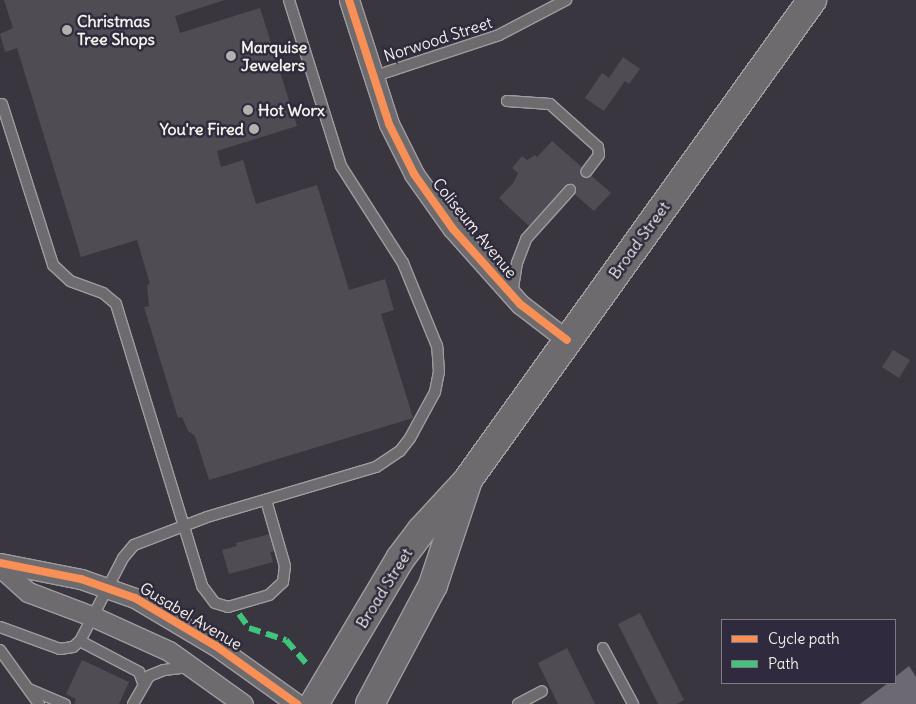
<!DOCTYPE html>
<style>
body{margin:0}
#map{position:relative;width:916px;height:704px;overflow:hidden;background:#393640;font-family:Delius,sans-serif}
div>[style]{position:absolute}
.water>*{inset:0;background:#6d6972}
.building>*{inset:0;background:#4f4d53}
.roads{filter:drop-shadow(1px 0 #9e9c9f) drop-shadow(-1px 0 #9e9c9f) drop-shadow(0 1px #9e9c9f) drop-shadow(0 -1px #9e9c9f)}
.service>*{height:10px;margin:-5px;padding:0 5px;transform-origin:5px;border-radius:5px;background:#6d6b6d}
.minor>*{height:19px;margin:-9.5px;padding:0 9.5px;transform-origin:9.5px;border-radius:9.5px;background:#6d6b6d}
.secondary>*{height:28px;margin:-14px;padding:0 14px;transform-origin:14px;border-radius:14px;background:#6d6b6d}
.quiet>*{height:6px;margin-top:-3px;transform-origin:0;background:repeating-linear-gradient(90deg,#40c37c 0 12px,transparent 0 18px)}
.cycleway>*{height:8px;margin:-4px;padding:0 4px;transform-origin:4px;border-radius:4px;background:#f78f57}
.dots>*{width:14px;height:14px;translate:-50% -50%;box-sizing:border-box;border:2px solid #2f2a3d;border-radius:50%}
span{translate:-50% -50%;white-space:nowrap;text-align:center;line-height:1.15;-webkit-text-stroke:5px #2f2a3d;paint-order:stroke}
.poi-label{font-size:16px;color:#f4f1e8;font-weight:700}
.left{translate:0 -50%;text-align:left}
.right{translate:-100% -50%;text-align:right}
.street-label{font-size:16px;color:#f4f1e8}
.legend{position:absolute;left:721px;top:619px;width:175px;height:65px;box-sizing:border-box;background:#2f2a3d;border:1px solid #7e7a81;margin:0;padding:6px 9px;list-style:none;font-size:15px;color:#f4f1e8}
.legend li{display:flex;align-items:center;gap:10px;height:25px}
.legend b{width:25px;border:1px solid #7e7a81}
</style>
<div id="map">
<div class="water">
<div style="clip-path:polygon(909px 666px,916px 677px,916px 704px,860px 704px,888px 683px,895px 683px,895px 677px)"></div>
</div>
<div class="building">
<div style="clip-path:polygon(4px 0,225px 0,175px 16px,180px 33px,260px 8px,297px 126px,217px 151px,221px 167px,243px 160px,256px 204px,317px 185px,349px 290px,385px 279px,394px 310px,381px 314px,413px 418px,209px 480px,195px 436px,188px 431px,182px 417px,178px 418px,144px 307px,149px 306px,147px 285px,150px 284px,137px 240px,81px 257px,17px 48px,5px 52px,0 34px,13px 28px)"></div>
<div style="clip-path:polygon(623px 57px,640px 69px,629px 84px,625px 81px,604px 111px,585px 98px,602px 73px,609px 78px)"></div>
<div style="clip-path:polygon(552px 141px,611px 193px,594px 211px,565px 186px,529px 226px,499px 198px,514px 182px,518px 173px,512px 168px,522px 156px,527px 160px,535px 155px,537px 157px)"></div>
<div style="clip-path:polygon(893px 350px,910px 360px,899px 378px,882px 367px)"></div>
<div style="clip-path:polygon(270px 534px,275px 551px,270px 552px,273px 562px,229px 574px,222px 550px,237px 546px,236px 543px)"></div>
<div style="clip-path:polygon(640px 613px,684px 700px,677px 704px,658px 704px,618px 624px)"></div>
<div style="clip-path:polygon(567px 648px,595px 704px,558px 704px,538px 663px)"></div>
<div style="clip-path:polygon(82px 660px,129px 682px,119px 704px,74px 704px,76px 699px,66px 694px)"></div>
</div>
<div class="roads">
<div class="service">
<div style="left:372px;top:77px;width:134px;rotate:-18.3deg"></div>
<div style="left:499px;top:35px;width:76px;rotate:-27.6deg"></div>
<div style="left:507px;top:101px;width:43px;rotate:4deg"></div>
<div style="left:550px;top:104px;width:64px;rotate:41.9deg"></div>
<div style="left:598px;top:147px;width:8px;rotate:83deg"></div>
<div style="left:599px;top:155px;width:21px;rotate:127deg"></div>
<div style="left:2px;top:104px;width:169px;rotate:72.4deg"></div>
<div style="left:53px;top:265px;width:23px;rotate:43deg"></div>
<div style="left:70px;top:281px;width:35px;rotate:20deg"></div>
<div style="left:103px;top:293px;width:17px;rotate:40deg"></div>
<div style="left:116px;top:304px;width:295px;rotate:73deg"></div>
<div style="left:202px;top:586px;width:21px;rotate:53deg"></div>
<div style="left:215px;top:603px;width:14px;rotate:17deg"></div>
<div style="left:228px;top:607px;width:43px;rotate:-16.3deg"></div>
<div style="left:269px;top:595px;width:19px;rotate:-43deg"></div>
<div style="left:283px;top:582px;width:16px;rotate:-83deg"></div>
<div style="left:285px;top:566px;width:69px;rotate:-106.1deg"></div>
<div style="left:512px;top:294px;width:31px;rotate:-81deg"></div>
<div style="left:517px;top:263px;width:26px;rotate:-69deg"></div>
<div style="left:526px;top:239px;width:66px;rotate:-48.1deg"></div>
<div style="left:0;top:627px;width:64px;rotate:20.1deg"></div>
<div style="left:60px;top:649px;width:13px;rotate:-9deg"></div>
<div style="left:73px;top:647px;width:9px;rotate:-41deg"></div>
<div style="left:80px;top:641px;width:93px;rotate:-62.6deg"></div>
<div style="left:123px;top:558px;width:17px;rotate:-50deg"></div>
<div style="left:134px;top:545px;width:78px;rotate:-21deg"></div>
<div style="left:207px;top:517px;width:176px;rotate:-16.5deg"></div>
<div style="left:376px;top:467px;width:29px;rotate:-34deg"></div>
<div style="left:400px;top:451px;width:16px;rotate:-52deg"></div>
<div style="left:410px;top:438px;width:52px;rotate:-61.5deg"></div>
<div style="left:435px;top:392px;width:20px;rotate:-79deg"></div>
<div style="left:439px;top:372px;width:26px;rotate:-94deg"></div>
<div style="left:437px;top:346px;width:90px;rotate:-112.3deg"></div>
<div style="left:403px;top:263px;width:115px;rotate:-122.6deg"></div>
<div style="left:341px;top:166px;width:174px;rotate:-107.4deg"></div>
<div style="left:80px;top:641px;width:67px;rotate:27.7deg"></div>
<div style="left:139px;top:672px;width:12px;rotate:70deg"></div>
<div style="left:603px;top:648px;width:64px;rotate:61.8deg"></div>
<div style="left:0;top:650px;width:67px;rotate:54.2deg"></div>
<div style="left:29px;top:689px;width:39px;rotate:23deg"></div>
<div style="left:133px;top:704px;width:32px;rotate:-60deg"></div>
<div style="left:149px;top:676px;width:16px;rotate:-22deg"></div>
<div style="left:164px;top:670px;width:25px;rotate:-7deg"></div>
<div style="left:518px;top:704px;width:27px;rotate:-28deg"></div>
</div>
<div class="minor">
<div style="left:349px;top:0;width:130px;rotate:72.1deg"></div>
<div style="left:389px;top:124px;width:56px;rotate:63.4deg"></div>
<div style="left:414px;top:174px;width:67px;rotate:54.7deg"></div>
<div style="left:453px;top:229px;width:101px;rotate:48.2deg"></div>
<div style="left:520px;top:304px;width:59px;rotate:37.5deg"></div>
<div style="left:0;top:563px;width:83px;rotate:11.2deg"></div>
<div style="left:81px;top:579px;width:57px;rotate:19.4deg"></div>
<div style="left:135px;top:598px;width:94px;rotate:30.7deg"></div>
<div style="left:216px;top:646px;width:100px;rotate:35.6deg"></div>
<div style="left:0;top:567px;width:38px;rotate:42deg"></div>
<div style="left:28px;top:592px;width:71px;rotate:20.7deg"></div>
<div style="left:94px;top:617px;width:82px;rotate:24.4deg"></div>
<div style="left:169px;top:651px;width:91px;rotate:35.6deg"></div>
</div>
<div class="secondary">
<div style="left:314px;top:704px;width:169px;rotate:-59.3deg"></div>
<div style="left:400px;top:559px;width:36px;rotate:-53deg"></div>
<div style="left:422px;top:530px;width:67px;rotate:-47.4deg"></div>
<div style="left:467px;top:481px;width:592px;rotate:-54.35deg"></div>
<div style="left:370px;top:704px;width:135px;rotate:-62.1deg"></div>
<div style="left:433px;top:585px;width:108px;rotate:-71.6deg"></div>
</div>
</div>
<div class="quiet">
<div style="left:239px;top:614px;width:17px;rotate:54deg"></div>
<div style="left:249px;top:628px;width:39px;rotate:18deg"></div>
<div style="left:286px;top:640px;width:35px;rotate:49deg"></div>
</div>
<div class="cycleway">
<div style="left:349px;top:0;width:130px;rotate:72.1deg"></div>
<div style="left:389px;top:124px;width:56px;rotate:63.4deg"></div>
<div style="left:414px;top:174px;width:67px;rotate:54.7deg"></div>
<div style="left:453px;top:229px;width:101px;rotate:48.2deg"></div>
<div style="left:520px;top:304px;width:59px;rotate:37.5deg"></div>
<div style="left:0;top:563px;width:83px;rotate:11.2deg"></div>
<div style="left:81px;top:579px;width:57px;rotate:19.4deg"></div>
<div style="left:135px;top:598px;width:94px;rotate:30.7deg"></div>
<div style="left:216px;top:646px;width:100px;rotate:35.6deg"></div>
</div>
<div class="dots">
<div style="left:67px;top:30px;background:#b3b0ad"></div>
<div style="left:231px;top:56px;background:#b3b0ad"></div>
<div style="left:248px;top:110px;background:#b3b0ad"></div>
<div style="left:254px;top:129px;background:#b3b0ad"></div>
</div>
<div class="poi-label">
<span class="left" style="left:77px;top:30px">Christmas<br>Tree Shops</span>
<span class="left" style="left:241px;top:56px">Marquise<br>Jewelers</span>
<span class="left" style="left:258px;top:110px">Hot Worx</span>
<span class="right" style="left:244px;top:129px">You're Fired</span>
</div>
<div class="street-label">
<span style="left:438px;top:39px;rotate:-18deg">Norwood Street</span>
<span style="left:475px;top:228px;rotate:51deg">Coliseum Avenue</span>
<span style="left:639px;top:240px;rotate:-54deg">Broad Street</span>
<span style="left:384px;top:588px;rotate:-58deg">Broad Street</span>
<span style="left:191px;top:616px;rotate:31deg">Gusabel Avenue</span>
</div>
<ul class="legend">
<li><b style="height:6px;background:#f78f57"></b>Cycle path</li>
<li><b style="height:6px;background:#40c37c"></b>Path</li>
</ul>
</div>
